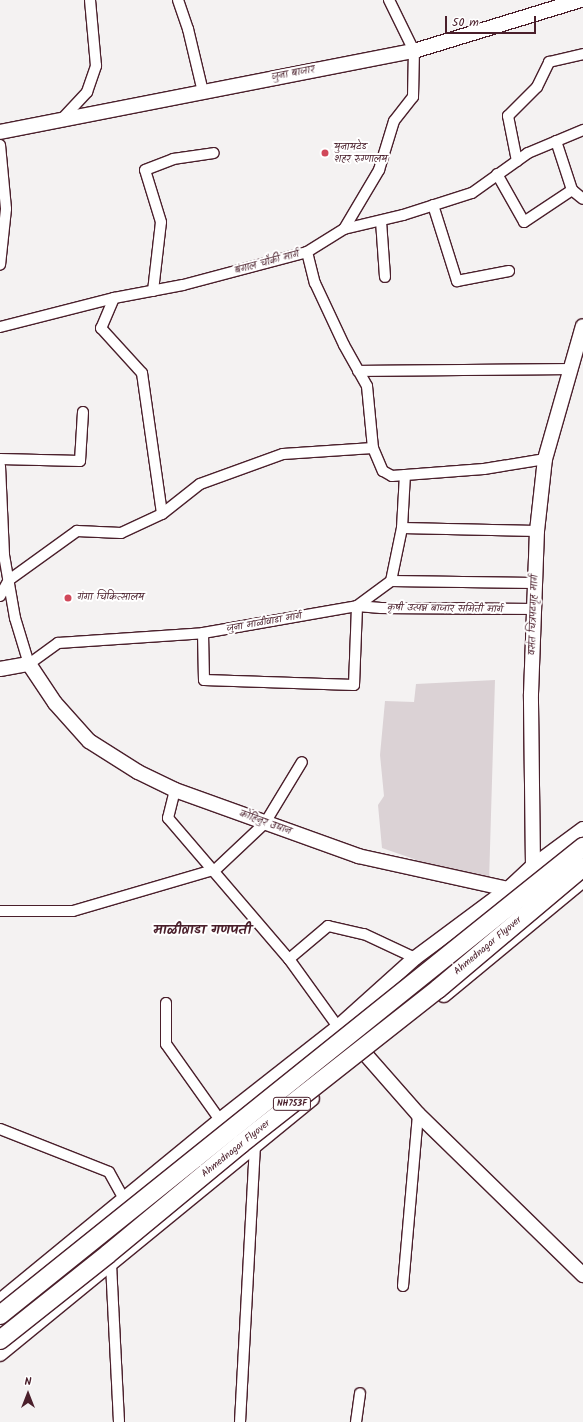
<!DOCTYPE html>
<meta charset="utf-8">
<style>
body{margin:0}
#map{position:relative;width:583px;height:1422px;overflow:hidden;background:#f4f2f2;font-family:Kalam,"Playpen Sans Deva",sans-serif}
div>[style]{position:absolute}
.green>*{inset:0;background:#dbd2d5}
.roads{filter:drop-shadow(1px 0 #4a1f2b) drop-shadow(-1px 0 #4a1f2b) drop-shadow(0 1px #4a1f2b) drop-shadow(0 -1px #4a1f2b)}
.street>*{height:10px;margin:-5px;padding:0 5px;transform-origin:5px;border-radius:5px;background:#fff}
.secondary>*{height:14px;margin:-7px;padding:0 7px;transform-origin:7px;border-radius:7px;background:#fff}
.bridges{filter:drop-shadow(1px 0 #4a1f2b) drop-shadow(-1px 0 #4a1f2b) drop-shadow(0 1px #4a1f2b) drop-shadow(0 -1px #4a1f2b)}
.highway-bridge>*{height:18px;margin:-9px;padding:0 9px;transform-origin:9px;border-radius:9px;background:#fff}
.dots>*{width:11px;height:11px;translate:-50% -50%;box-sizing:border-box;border:2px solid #fff;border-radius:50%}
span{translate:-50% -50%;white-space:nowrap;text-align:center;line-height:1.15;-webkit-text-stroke:4px #fff;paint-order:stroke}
.shield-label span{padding:1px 3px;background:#fff;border:1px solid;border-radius:3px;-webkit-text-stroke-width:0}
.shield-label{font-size:9px;color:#4a1f2b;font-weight:700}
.street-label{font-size:10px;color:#4a1f2b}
.poi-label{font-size:10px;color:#4a1f2b}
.left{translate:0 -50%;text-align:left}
.district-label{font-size:14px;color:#4a1f2b;font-weight:700}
.north{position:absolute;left:8px;top:1374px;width:40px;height:40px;-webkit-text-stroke:3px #fff;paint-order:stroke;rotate:0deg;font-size:11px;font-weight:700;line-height:16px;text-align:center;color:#4a1f2b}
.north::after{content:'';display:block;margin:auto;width:14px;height:18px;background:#4a1f2b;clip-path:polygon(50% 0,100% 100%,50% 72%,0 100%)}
.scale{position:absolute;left:445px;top:16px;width:91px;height:18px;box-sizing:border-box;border:2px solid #4a1f2b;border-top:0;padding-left:5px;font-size:12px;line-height:14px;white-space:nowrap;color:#4a1f2b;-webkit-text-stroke:3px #fff;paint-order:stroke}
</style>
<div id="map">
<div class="green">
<div style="clip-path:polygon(495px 680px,489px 882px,424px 865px,414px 859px,382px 848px,378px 805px,384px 796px,380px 755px,385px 701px,414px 702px,416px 684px)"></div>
</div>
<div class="roads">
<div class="street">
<div style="left:178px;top:0;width:31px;rotate:71deg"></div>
<div style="left:188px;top:29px;width:65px;rotate:76.6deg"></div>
<div style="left:62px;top:119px;width:37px;rotate:-47deg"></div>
<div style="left:87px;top:92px;width:28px;rotate:-71deg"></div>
<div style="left:96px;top:66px;width:66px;rotate:-95.2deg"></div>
<div style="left:556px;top:141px;width:52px;rotate:71.9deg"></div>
<div style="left:572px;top:190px;width:14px;rotate:39deg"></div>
<div style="left:0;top:145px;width:64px;rotate:84.6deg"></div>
<div style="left:6px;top:209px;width:56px;rotate:96.1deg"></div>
<div style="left:517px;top:161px;width:46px;rotate:-101.3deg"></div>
<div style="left:508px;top:116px;width:41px;rotate:-45deg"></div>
<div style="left:537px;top:87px;width:28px;rotate:-64deg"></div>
<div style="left:549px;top:62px;width:35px;rotate:-13deg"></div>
<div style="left:497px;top:174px;width:55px;rotate:60.6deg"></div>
<div style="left:524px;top:222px;width:58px;rotate:-33.7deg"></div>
<div style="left:433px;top:205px;width:80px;rotate:72.5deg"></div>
<div style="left:457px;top:281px;width:53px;rotate:-10.9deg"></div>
<div style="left:381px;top:221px;width:56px;rotate:85.9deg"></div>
<div style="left:344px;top:229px;width:69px;rotate:-59.3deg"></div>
<div style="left:379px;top:170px;width:51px;rotate:-73deg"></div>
<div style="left:394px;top:121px;width:31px;rotate:-52deg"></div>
<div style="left:413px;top:97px;width:46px;rotate:-88.8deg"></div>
<div style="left:414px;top:51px;width:57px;rotate:-116.1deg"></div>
<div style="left:307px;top:252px;width:32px;rotate:76deg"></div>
<div style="left:315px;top:283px;width:68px;rotate:64.9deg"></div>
<div style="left:344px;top:345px;width:47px;rotate:60.7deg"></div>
<div style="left:367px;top:386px;width:62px;rotate:84.5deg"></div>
<div style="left:373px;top:448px;width:25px;rotate:67deg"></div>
<div style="left:383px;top:471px;width:10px;rotate:29deg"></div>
<div style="left:392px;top:476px;width:92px;rotate:-4.4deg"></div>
<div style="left:484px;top:469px;width:62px;rotate:-9.3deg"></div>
<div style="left:153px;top:291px;width:69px;rotate:-83.4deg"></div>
<div style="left:161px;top:222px;width:54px;rotate:-107.1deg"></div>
<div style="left:145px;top:170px;width:30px;rotate:-21deg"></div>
<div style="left:173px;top:159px;width:41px;rotate:-8.3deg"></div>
<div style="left:114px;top:298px;width:33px;rotate:113deg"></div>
<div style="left:101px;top:328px;width:61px;rotate:47.7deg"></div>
<div style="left:142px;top:373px;width:142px;rotate:81.9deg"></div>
<div style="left:0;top:327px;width:118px;rotate:-14.3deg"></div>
<div style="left:114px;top:298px;width:70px;rotate:-10.7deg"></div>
<div style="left:183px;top:285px;width:128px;rotate:-14.9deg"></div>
<div style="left:307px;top:252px;width:44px;rotate:-31.9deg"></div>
<div style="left:344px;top:229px;width:61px;rotate:-13.3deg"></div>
<div style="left:403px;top:215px;width:72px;rotate:-17.7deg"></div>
<div style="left:472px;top:193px;width:69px;rotate:-35.5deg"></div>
<div style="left:528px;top:153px;width:60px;rotate:-22.7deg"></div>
<div style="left:358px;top:371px;width:211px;rotate:-0.5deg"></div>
<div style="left:0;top:459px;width:80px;rotate:1.4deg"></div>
<div style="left:80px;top:461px;width:49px;rotate:-86.5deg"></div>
<div style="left:0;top:466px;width:89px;rotate:87.4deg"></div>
<div style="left:4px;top:555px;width:64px;rotate:80.1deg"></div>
<div style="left:15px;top:618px;width:48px;rotate:73.1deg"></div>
<div style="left:29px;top:664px;width:36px;rotate:-36deg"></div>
<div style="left:58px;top:643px;width:145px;rotate:-3.9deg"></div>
<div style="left:203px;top:633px;width:156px;rotate:-9.9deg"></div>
<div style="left:357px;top:606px;width:42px;rotate:-36.3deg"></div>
<div style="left:391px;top:581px;width:54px;rotate:-78.3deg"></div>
<div style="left:402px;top:528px;width:53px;rotate:-86.8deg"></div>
<div style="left:402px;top:528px;width:135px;rotate:1.3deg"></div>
<div style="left:391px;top:581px;width:143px;rotate:0.8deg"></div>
<div style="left:0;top:596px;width:18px;rotate:-61deg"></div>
<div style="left:9px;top:580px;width:84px;rotate:-35.8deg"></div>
<div style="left:77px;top:531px;width:44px;rotate:2.6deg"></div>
<div style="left:121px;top:533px;width:45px;rotate:-24.9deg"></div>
<div style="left:162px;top:514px;width:48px;rotate:-38.3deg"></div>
<div style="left:200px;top:484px;width:88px;rotate:-19.9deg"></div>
<div style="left:283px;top:454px;width:90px;rotate:-3.8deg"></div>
<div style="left:203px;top:633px;width:47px;rotate:88.8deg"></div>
<div style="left:204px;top:680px;width:150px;rotate:1.9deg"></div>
<div style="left:354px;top:685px;width:79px;rotate:-87.8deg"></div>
<div style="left:357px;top:606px;width:24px;rotate:5deg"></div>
<div style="left:381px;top:608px;width:153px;rotate:0.4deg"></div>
<div style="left:175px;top:790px;width:29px;rotate:104deg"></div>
<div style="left:168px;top:818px;width:186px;rotate:49.4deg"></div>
<div style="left:289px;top:959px;width:84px;rotate:54.2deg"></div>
<div style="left:214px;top:871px;width:70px;rotate:-43.3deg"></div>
<div style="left:265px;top:823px;width:71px;rotate:-58.8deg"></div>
<div style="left:0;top:911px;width:73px"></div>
<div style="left:73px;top:911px;width:146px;rotate:-16.3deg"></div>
<div style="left:289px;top:959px;width:51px;rotate:-40.2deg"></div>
<div style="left:328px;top:926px;width:37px;rotate:13deg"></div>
<div style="left:364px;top:934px;width:56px;rotate:25.2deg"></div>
<div style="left:166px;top:1003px;width:41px;rotate:90deg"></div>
<div style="left:166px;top:1044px;width:93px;rotate:54.6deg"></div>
<div style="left:0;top:1129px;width:117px;rotate:21.5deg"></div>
<div style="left:109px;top:1172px;width:31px;rotate:61deg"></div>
<div style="left:111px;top:1264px;width:158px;rotate:87.1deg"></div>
<div style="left:403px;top:1286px;width:173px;rotate:-85deg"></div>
<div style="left:240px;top:1422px;width:276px;rotate:-86.9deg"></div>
<div style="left:356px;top:1422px;width:29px;rotate:-82deg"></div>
</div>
<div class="secondary">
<div style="left:0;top:132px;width:422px;rotate:-11.1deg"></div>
<div style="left:414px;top:51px;width:175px;rotate:-17deg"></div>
<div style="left:0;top:669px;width:29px;rotate:-10deg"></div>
<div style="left:29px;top:664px;width:47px;rotate:56.3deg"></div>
<div style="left:55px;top:703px;width:51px;rotate:48.2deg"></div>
<div style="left:89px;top:741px;width:58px;rotate:32.3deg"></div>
<div style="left:138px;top:772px;width:41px;rotate:25.9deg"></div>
<div style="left:175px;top:790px;width:195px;rotate:19.8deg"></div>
<div style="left:358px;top:856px;width:154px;rotate:12.4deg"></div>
<div style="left:508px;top:889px;width:5px;rotate:53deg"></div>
<div style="left:537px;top:871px;width:6px;rotate:-129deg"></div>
<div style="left:533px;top:866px;width:172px;rotate:-90.7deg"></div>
<div style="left:531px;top:694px;width:163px;rotate:-87.9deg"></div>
<div style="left:537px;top:531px;width:72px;rotate:-83.7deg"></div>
<div style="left:545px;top:459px;width:138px;rotate:-74.1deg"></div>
<div style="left:444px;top:995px;width:180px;rotate:-39.6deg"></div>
<div style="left:367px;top:1056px;width:77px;rotate:48.7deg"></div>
<div style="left:418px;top:1114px;width:231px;rotate:44.3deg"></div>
<div style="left:0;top:1301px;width:285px;rotate:-39.4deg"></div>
<div style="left:220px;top:1120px;width:150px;rotate:-38.2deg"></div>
<div style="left:338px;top:1027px;width:103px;rotate:-41.9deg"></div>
<div style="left:415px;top:958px;width:116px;rotate:-36.6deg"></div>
<div style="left:508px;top:889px;width:34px;rotate:-43deg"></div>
<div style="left:533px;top:866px;width:62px;rotate:-36.5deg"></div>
<div style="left:0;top:1354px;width:403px;rotate:-39.3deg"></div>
</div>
</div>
<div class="bridges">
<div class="highway-bridge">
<div style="left:0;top:1315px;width:748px;rotate:-38.76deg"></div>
<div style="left:0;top:1340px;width:138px;rotate:-38.5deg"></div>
<div style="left:108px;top:1254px;width:173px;rotate:-39.6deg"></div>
<div style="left:241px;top:1144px;width:251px;rotate:-38.2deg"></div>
<div style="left:438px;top:989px;width:189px;rotate:-40.1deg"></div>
</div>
</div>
<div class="dots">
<div style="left:325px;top:153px;background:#d1495b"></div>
<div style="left:68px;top:598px;background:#d1495b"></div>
</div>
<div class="shield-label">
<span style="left:292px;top:1104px">NH753F</span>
</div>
<div class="street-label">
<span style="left:293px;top:74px;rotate:-11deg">जुना बाजार</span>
<span style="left:267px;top:263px;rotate:-15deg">बंगाल चौकी मार्ग</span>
<span style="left:445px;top:609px;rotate:1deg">कृषी उत्पन्न बाजार समिती मार्ग</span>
<span style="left:534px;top:615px;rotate:-88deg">वसंत चित्रपटगृह मार्ग</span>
<span style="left:264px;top:623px;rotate:-10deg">जुना माळीवाडा मार्ग</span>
<span style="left:265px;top:823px;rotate:20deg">कोहिनुर उद्यान</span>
<span style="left:488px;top:946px;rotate:-40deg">Ahmednagar Flyover</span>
<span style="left:236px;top:1149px;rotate:-39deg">Ahmednagar Flyover</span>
</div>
<div class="poi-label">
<span class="left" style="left:334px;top:153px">युनायटेड<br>शहर रुग्णालय</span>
<span class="left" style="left:77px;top:598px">गंगा चिकित्सालय</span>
</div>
<div class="district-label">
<span style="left:202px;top:930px">माळीवाडा गणपती</span>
</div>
<div class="north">N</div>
<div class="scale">50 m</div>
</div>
